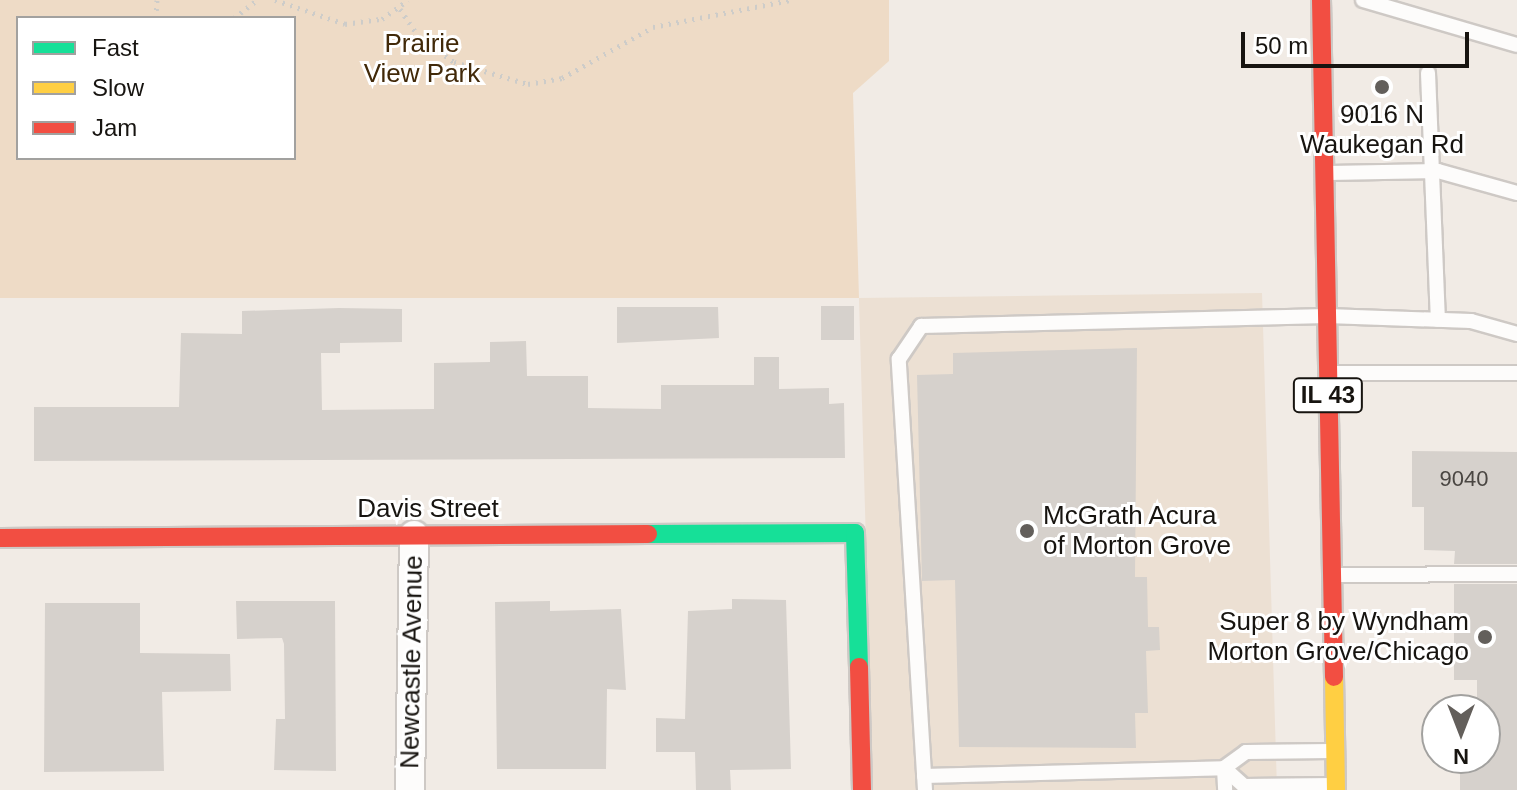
<!DOCTYPE html>
<style>
body{margin:0}
#map{position:relative;width:1517px;height:790px;overflow:hidden;background:#f1ebe5;font-family:Helvetica,sans-serif}
div>[style]{position:absolute}
.built>*{inset:0;background:#ece0d3}
.green>*{inset:0;background:#eedbc6}
.building>*{inset:0;background:#d6d1cc}
.path>*{height:5px;margin-top:-2.5px;transform-origin:0;background:repeating-linear-gradient(90deg,#cdccc9 0 2px,transparent 0 8px)}
.roads{filter:drop-shadow(2px 0 #cec9c5) drop-shadow(-2px 0 #cec9c5) drop-shadow(0 2px #cec9c5) drop-shadow(0 -2px #cec9c5)}
.lane>*{height:14px;margin:-7px;padding:0 7px;transform-origin:7px;border-radius:7px;background:#fdfcfb}
.street>*{height:28px;margin:-14px;padding:0 14px;transform-origin:14px;border-radius:14px;background:#fdfcfb}
.fast>*{height:18px;margin:-9px;padding:0 9px;transform-origin:9px;border-radius:9px;background:#16e098}
.slow>*{height:18px;margin:-9px;padding:0 9px;transform-origin:9px;border-radius:9px;background:#ffcf43}
.jam>*{height:18px;margin:-9px;padding:0 9px;transform-origin:9px;border-radius:9px;background:#f24e42}
.dots>*{width:22px;height:22px;translate:-50% -50%;box-sizing:border-box;border:4px solid #fff;border-radius:50%}
span{translate:-50% -50%;white-space:nowrap;text-align:center;line-height:1.15;-webkit-text-stroke:6px #fff;paint-order:stroke}
.number-label{font-size:22px;color:#4a4642}
.number-label span{-webkit-text-stroke-width:0}
.shield-label span{padding:2px 6px;background:#fff;border:2px solid;border-radius:6px;-webkit-text-stroke-width:0}
.shield-label{font-size:24px;color:#171410;font-weight:700}
.park-label{font-size:26px;color:#412909}
.poi-label{font-size:26px;color:#171410}
.left{translate:0 -50%;text-align:left}
.right{translate:-100% -50%;text-align:right}
.street-label{font-size:26px;color:#171410}
.legend{position:absolute;left:16px;top:16px;width:280px;height:144px;box-sizing:border-box;background:#fff;border:2px solid #a2a19f;margin:0;padding:10px 14px;list-style:none;font-size:24px;color:#171410}
.legend li{display:flex;align-items:center;gap:16px;height:40px}
.legend b{width:40px;border:2px solid #a2a19f}
.north{position:absolute;left:1421px;top:694px;width:80px;height:80px;box-sizing:border-box;background:#fff;border:2px solid #a2a19f;border-radius:50%;rotate:180deg;font-size:22px;font-weight:700;line-height:32px;text-align:center;color:#171410}
.north::after{content:'';display:block;margin:auto;width:28px;height:36px;background:#635f5b;clip-path:polygon(50% 0,100% 100%,50% 72%,0 100%)}
.scale{position:absolute;left:1241px;top:32px;width:228px;height:36px;box-sizing:border-box;border:4px solid #171410;border-top:0;padding-left:10px;font-size:24px;line-height:28px;white-space:nowrap;color:#171410;-webkit-text-stroke:6px #fff;paint-order:stroke}
</style>
<div id="map">
<div class="built">
<div style="clip-path:polygon(1262px 293px,1277px 790px,873px 790px,859px 298px)"></div>
</div>
<div class="green">
<div style="clip-path:polygon(evenodd,0 0,889px 0,889px 61px,853px 93px,859px 298px,0 298px,0 0,18px 18px,294px 18px,294px 158px,18px 158px,18px 18px)"></div>
</div>
<div class="building">
<div style="clip-path:polygon(821px 306px,854px 306px,854px 340px,821px 340px)"></div>
<div style="clip-path:polygon(617px 307px,718px 307px,719px 338px,617px 343px)"></div>
<div style="clip-path:polygon(339px 308px,402px 309px,402px 342px,340px 343px,340px 353px,321px 353px,322px 410px,434px 409px,434px 363px,490px 362px,490px 342px,526px 341px,527px 376px,588px 376px,588px 408px,661px 409px,661px 385px,754px 385px,754px 357px,779px 357px,779px 389px,829px 388px,829px 404px,844px 403px,845px 458px,34px 461px,34px 407px,179px 407px,181px 333px,242px 334px,242px 311px)"></div>
<div style="clip-path:polygon(1137px 348px,1135px 577px,1147px 577px,1148px 627px,1159px 627px,1160px 650px,1146px 651px,1148px 713px,1135px 713px,1136px 748px,959px 747px,955px 580px,922px 581px,917px 375px,953px 374px,953px 353px)"></div>
<div style="clip-path:polygon(1412px 451px,1517px 452px,1517px 564px,1454px 564px,1455px 551px,1424px 550px,1424px 507px,1412px 507px)"></div>
<div style="clip-path:polygon(1454px 584px,1517px 584px,1517px 790px,1460px 790px,1460px 758px,1485px 758px,1485px 710px,1477px 710px,1477px 680px,1454px 680px)"></div>
<div style="clip-path:polygon(732px 599px,786px 600px,791px 769px,730px 770px,731px 790px,696px 790px,695px 752px,656px 752px,656px 718px,685px 719px,688px 611px,732px 609px)"></div>
<div style="clip-path:polygon(236px 601px,335px 601px,336px 771px,274px 770px,276px 719px,285px 719px,284px 644px,282px 638px,237px 639px)"></div>
<div style="clip-path:polygon(550px 601px,550px 611px,621px 609px,626px 690px,607px 689px,606px 769px,497px 769px,495px 602px)"></div>
<div style="clip-path:polygon(45px 603px,140px 603px,140px 653px,230px 654px,231px 691px,162px 692px,164px 771px,44px 772px)"></div>
</div>
<div class="path">
<div style="left:275px;top:0;width:74px;rotate:18.9deg"></div>
<div style="left:345px;top:24px;width:37px;rotate:-8deg"></div>
<div style="left:382px;top:19px;width:32px;rotate:-36deg"></div>
<div style="left:400px;top:9px;width:34px;rotate:56deg"></div>
<div style="left:419px;top:37px;width:43px;rotate:35.5deg"></div>
<div style="left:454px;top:62px;width:77px;rotate:16.6deg"></div>
<div style="left:528px;top:84px;width:35px;rotate:-10deg"></div>
<div style="left:562px;top:78px;width:104px;rotate:-29.3deg"></div>
<div style="left:653px;top:27px;width:141px;rotate:-11.1deg"></div>
<div style="left:156px;top:18px;width:18px;rotate:-87deg"></div>
<div style="left:234px;top:18px;width:29px;rotate:-38deg"></div>
</div>
<div class="roads">
<div class="lane">
<div style="left:1363px;top:0;width:160px;rotate:16.3deg"></div>
<div style="left:1428px;top:73px;width:247px;rotate:87.7deg"></div>
<div style="left:1329px;top:173px;width:109px;rotate:-1.1deg"></div>
<div style="left:1438px;top:171px;width:82px;rotate:15.6deg"></div>
<div style="left:1332px;top:373px;width:185px"></div>
<div style="left:1333px;top:575px;width:184px;rotate:-0.3deg"></div>
<div style="left:1224px;top:768px;width:27px;rotate:42deg"></div>
<div style="left:1244px;top:786px;width:89px;rotate:-0.6deg"></div>
<div style="left:1224px;top:768px;width:22px;rotate:87deg"></div>
<div style="left:924px;top:776px;width:300px;rotate:-1.5deg"></div>
<div style="left:1224px;top:768px;width:27px;rotate:-36deg"></div>
<div style="left:1246px;top:752px;width:85px;rotate:-0.7deg"></div>
<div style="left:925px;top:790px;width:432px;rotate:-93.5deg"></div>
<div style="left:899px;top:359px;width:40px;rotate:-56deg"></div>
<div style="left:921px;top:326px;width:406px;rotate:-1.4deg"></div>
<div style="left:1327px;top:316px;width:144px;rotate:2deg"></div>
<div style="left:1471px;top:321px;width:48px;rotate:15.8deg"></div>
</div>
<div class="street">
<div style="left:410px;top:790px;width:255px;rotate:-89.1deg"></div>
</div>
<div class="fast">
<div style="left:648px;top:534px;width:207px;rotate:-0.3deg"></div>
<div style="left:855px;top:533px;width:134px;rotate:88.3deg"></div>
</div>
<div class="slow">
<div style="left:1334px;top:677px;width:113px;rotate:89deg"></div>
</div>
<div class="jam">
<div style="left:1321px;top:0;width:677px;rotate:88.9deg"></div>
<div style="left:0;top:538px;width:648px;rotate:-0.35deg"></div>
<div style="left:859px;top:667px;width:123px;rotate:88.6deg"></div>
</div>
</div>
<div class="dots">
<div style="left:1382px;top:87px;background:#635f5b"></div>
<div style="left:1027px;top:531px;background:#635f5b"></div>
<div style="left:1485px;top:637px;background:#635f5b"></div>
</div>
<div class="number-label">
<span style="left:1464px;top:479px">9040</span>
</div>
<div class="shield-label">
<span style="left:1328px;top:395px">IL 43</span>
</div>
<div class="park-label">
<span style="left:422px;top:59px">Prairie<br>View Park</span>
</div>
<div class="poi-label">
<span style="left:1382px;top:130px">9016 N<br>Waukegan Rd</span>
<span class="left" style="left:1043px;top:531px">McGrath Acura<br>of Morton Grove</span>
<span class="right" style="left:1469px;top:637px">Super 8 by Wyndham<br>Morton Grove/Chicago</span>
</div>
<div class="street-label">
<span style="left:428px;top:509px">Davis Street</span>
<span style="left:412px;top:662px;rotate:-89deg">Newcastle Avenue</span>
</div>
<ul class="legend">
<li><b style="height:10px;background:#16e098"></b>Fast</li>
<li><b style="height:10px;background:#ffcf43"></b>Slow</li>
<li><b style="height:10px;background:#f24e42"></b>Jam</li>
</ul>
<div class="north">N</div>
<div class="scale">50 m</div>
</div>
